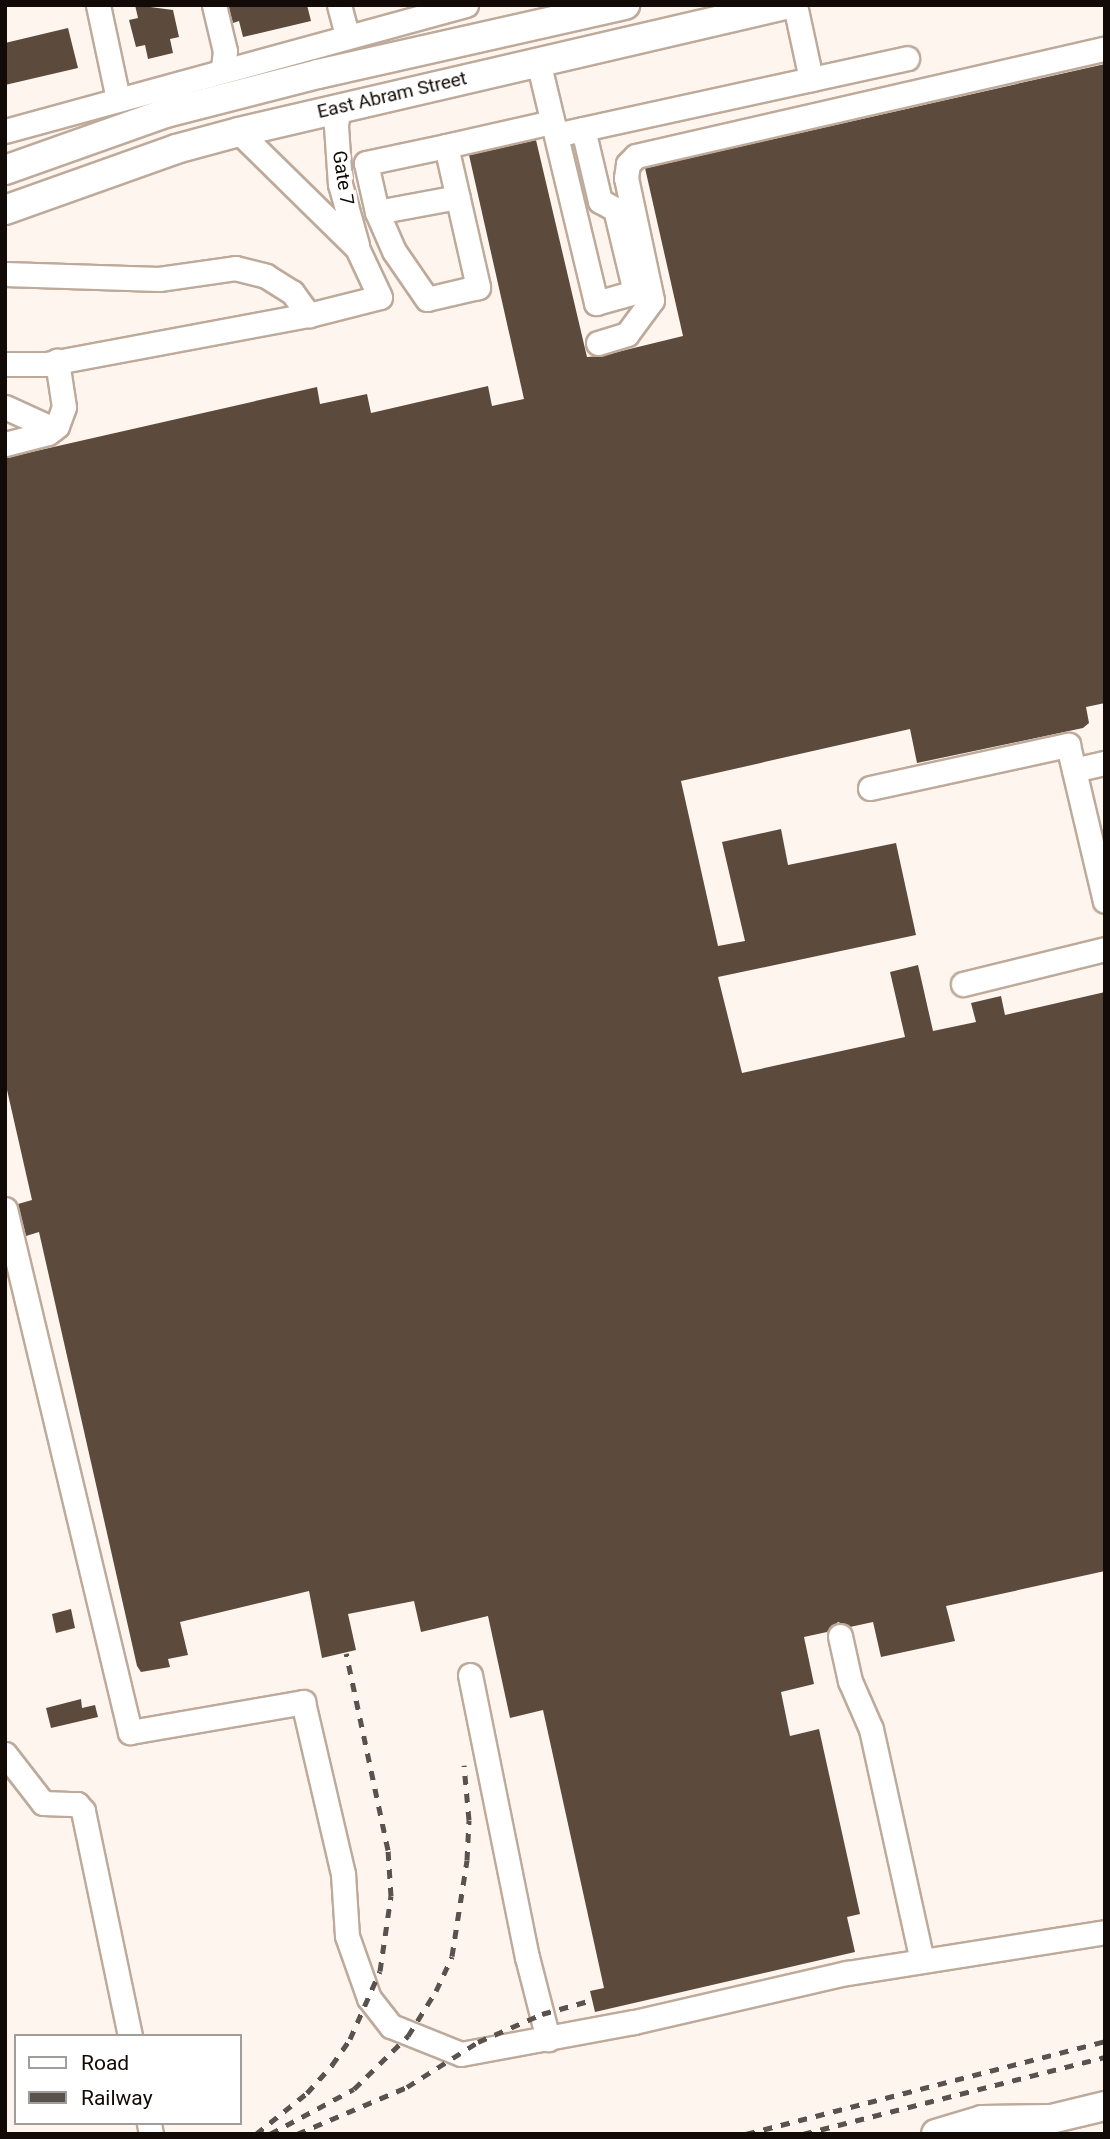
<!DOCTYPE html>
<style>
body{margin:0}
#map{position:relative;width:1110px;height:2139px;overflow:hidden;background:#fdf5ee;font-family:Roboto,sans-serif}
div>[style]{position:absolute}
.building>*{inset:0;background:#5c4b3d}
.roads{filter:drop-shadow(2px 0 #beaa9a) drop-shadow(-2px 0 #beaa9a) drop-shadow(0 2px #beaa9a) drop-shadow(0 -2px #beaa9a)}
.minor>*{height:23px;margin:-11.5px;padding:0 11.5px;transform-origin:11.5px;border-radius:11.5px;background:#fff}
.major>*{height:28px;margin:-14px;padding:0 14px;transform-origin:14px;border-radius:14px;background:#fff}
.rail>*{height:5px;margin-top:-2.5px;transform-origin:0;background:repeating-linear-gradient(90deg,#59524d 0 9px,transparent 0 18px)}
span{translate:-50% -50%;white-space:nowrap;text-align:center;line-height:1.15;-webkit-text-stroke:7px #fff;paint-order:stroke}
.street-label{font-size:19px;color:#110a06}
.frame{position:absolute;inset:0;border:7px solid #110a06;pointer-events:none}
.legend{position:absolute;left:14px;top:2034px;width:228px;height:91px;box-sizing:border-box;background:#fff;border:2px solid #a09d9b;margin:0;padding:9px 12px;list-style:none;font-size:21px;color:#110a06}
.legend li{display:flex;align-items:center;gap:14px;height:35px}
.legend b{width:35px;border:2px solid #a09d9b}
</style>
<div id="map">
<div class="building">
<div style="clip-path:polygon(135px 5px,173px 10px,179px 37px,170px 39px,173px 53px,148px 59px,145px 45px,136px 47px,129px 20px,138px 18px)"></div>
<div style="clip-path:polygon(228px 5px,307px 5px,311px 21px,243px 37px,239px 21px,233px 23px)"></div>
<div style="clip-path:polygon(68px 28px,78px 68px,5px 85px,5px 43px)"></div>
<div style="clip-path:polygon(1105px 64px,1105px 703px,1086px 707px,1089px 723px,1083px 728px,917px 763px,910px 729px,681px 781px,718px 946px,745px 941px,722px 842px,781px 829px,788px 865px,896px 843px,916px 935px,718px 977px,742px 1073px,905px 1037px,890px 972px,918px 965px,933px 1031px,976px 1022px,971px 1003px,1001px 996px,1005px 1015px,1105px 992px,1105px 1571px,946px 1606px,955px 1641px,881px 1657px,873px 1622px,850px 1627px,838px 1622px,827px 1632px,804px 1637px,814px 1684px,781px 1692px,790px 1736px,819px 1729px,860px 1914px,847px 1917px,855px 1952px,595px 2012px,590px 1991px,604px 1988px,543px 1710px,510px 1718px,488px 1616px,421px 1632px,414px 1601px,348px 1614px,356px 1650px,322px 1658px,309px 1591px,180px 1622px,188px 1655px,168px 1659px,170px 1667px,141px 1672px,137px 1666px,39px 1232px,26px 1236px,18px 1204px,32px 1200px,5px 1081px,5px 458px,317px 387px,320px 404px,367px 394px,371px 413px,488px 386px,492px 406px,524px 399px,469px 155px,536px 140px,587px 357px,601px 356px,683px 336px,645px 168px)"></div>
<div style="clip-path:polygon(71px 1609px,75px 1628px,56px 1633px,52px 1614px)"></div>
<div style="clip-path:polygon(81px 1699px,82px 1708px,95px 1705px,98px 1717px,51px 1728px,46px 1708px)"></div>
</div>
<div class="roads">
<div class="minor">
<div style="left:98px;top:5px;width:96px;rotate:78deg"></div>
<div style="left:214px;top:5px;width:47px;rotate:76.6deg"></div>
<div style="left:225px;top:51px;width:17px;rotate:97deg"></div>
<div style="left:339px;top:5px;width:31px;rotate:75deg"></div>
<div style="left:795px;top:5px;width:76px;rotate:77.8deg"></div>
<div style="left:538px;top:61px;width:249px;rotate:76.5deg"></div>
<div style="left:596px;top:303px;width:41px;rotate:-15.8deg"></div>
<div style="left:635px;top:292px;width:85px;rotate:-103.5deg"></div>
<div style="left:615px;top:209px;width:17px;rotate:-152deg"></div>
<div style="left:600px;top:201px;width:74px;rotate:-103.3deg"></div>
<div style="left:339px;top:106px;width:20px;rotate:99deg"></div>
<div style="left:336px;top:126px;width:58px;rotate:86.1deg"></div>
<div style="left:340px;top:184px;width:63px;rotate:74.4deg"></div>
<div style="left:5px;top:131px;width:478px;rotate:-15.3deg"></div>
<div style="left:569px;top:132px;width:346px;rotate:-12.3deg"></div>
<div style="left:446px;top:146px;width:145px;rotate:77.2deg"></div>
<div style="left:478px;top:287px;width:52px;rotate:166.8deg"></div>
<div style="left:427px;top:299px;width:58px;rotate:-124.5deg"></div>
<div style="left:394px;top:251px;width:43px;rotate:-113.6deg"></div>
<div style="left:377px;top:212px;width:50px;rotate:-102.7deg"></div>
<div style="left:366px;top:163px;width:82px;rotate:-12deg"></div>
<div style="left:446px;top:146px;width:109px;rotate:-12.8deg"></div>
<div style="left:377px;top:212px;width:82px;rotate:-10.5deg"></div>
<div style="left:5px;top:274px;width:154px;rotate:1.9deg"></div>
<div style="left:159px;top:279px;width:77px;rotate:-8.2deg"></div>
<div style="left:235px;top:268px;width:32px;rotate:14deg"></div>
<div style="left:266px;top:276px;width:31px;rotate:32deg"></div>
<div style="left:292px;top:292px;width:29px;rotate:54deg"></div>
<div style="left:598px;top:343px;width:30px;rotate:-17deg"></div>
<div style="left:627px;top:334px;width:42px;rotate:-53.7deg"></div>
<div style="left:652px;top:300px;width:125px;rotate:-102deg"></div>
<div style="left:626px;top:178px;width:14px;rotate:-82deg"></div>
<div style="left:628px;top:164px;width:11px;rotate:-45deg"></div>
<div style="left:636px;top:156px;width:481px;rotate:-12.9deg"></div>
<div style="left:5px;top:364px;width:41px"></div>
<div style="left:46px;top:364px;width:268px;rotate:-10.6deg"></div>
<div style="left:309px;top:315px;width:73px;rotate:-14.2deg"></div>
<div style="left:380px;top:297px;width:54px;rotate:-115.1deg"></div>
<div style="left:357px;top:248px;width:165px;rotate:-135.5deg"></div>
<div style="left:5px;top:407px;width:53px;rotate:24.6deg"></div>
<div style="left:5px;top:444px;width:44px;rotate:-14.3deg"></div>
<div style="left:48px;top:433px;width:11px;rotate:-38deg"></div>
<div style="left:57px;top:426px;width:20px;rotate:-70deg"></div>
<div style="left:64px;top:407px;width:47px;rotate:-98.7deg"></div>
<div style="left:1074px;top:770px;width:32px;rotate:-13deg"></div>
<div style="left:870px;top:788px;width:203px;rotate:-12.3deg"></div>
<div style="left:1068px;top:745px;width:160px;rotate:76.7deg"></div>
<div style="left:963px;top:984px;width:146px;rotate:-13.8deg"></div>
<div style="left:5px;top:1209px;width:538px;rotate:76.56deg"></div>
<div style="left:130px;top:1732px;width:176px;rotate:-9.8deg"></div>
<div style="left:303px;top:1702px;width:177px;rotate:76.9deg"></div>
<div style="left:343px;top:1874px;width:62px;rotate:86.3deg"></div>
<div style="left:347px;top:1936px;width:66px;rotate:70.5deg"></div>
<div style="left:369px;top:1998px;width:36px;rotate:52deg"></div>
<div style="left:391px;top:2026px;width:75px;rotate:21.8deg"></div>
<div style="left:461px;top:2054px;width:176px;rotate:-10.5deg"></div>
<div style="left:634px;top:2022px;width:219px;rotate:-13deg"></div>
<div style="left:847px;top:1973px;width:261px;rotate:-9deg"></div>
<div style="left:840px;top:1636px;width:46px;rotate:77.5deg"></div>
<div style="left:850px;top:1681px;width:52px;rotate:66.4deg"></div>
<div style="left:871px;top:1729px;width:237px;rotate:77.6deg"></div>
<div style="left:470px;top:1675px;width:288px;rotate:78.6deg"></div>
<div style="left:527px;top:1957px;width:85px;rotate:75.6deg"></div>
<div style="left:5px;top:1754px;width:62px;rotate:52.2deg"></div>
<div style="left:43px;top:1803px;width:34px;rotate:2deg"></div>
<div style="left:77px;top:1804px;width:9px;rotate:49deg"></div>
<div style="left:83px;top:1811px;width:230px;rotate:78.2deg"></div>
<div style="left:149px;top:2123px;width:11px;rotate:80deg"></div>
</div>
<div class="major">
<div style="left:5px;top:170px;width:171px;rotate:-19.5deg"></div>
<div style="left:166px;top:113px;width:157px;rotate:-14.4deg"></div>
<div style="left:318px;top:74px;width:315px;rotate:-12.7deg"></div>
<div style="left:5px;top:210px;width:182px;rotate:-19.6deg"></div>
<div style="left:176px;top:149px;width:65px;rotate:-15.1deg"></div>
<div style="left:239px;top:132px;width:561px;rotate:-13.09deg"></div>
<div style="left:936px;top:2134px;width:48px;rotate:-16.9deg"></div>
<div style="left:982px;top:2120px;width:69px;rotate:-0.8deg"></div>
<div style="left:1051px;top:2119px;width:56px;rotate:-13.5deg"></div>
</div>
</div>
<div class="rail">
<div style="left:256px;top:2134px;width:65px;rotate:-38.8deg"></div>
<div style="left:307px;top:2093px;width:38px;rotate:-48deg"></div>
<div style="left:332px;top:2065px;width:32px;rotate:-55deg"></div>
<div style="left:350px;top:2039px;width:74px;rotate:-66.2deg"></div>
<div style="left:380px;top:1971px;width:76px;rotate:-81.7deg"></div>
<div style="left:391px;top:1896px;width:46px;rotate:-93.7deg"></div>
<div style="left:388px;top:1850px;width:201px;rotate:-102deg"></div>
<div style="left:270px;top:2134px;width:95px;rotate:-28.2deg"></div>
<div style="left:354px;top:2089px;width:76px;rotate:-44.5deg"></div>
<div style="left:408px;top:2036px;width:53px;rotate:-58.1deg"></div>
<div style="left:436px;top:1991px;width:38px;rotate:-65deg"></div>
<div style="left:452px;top:1956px;width:97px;rotate:-81.1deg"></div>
<div style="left:467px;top:1860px;width:40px;rotate:-87.1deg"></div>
<div style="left:469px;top:1820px;width:55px;rotate:-95.2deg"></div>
<div style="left:297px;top:2134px;width:120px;rotate:-23.1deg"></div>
<div style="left:407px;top:2087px;width:84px;rotate:-32.4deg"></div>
<div style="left:478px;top:2042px;width:70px;rotate:-23.6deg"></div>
<div style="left:542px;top:2014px;width:52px;rotate:-15.6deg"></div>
<div style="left:746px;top:2134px;width:371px;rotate:-14.5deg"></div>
<div style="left:803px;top:2134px;width:312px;rotate:-14.3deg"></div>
</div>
<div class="street-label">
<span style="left:392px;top:95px;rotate:-13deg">East Abram Street</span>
<span style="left:343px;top:178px;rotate:81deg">Gate 7</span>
</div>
<div class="frame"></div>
<ul class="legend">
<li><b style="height:9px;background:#fff"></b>Road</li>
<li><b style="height:9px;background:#59524d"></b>Railway</li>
</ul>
</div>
